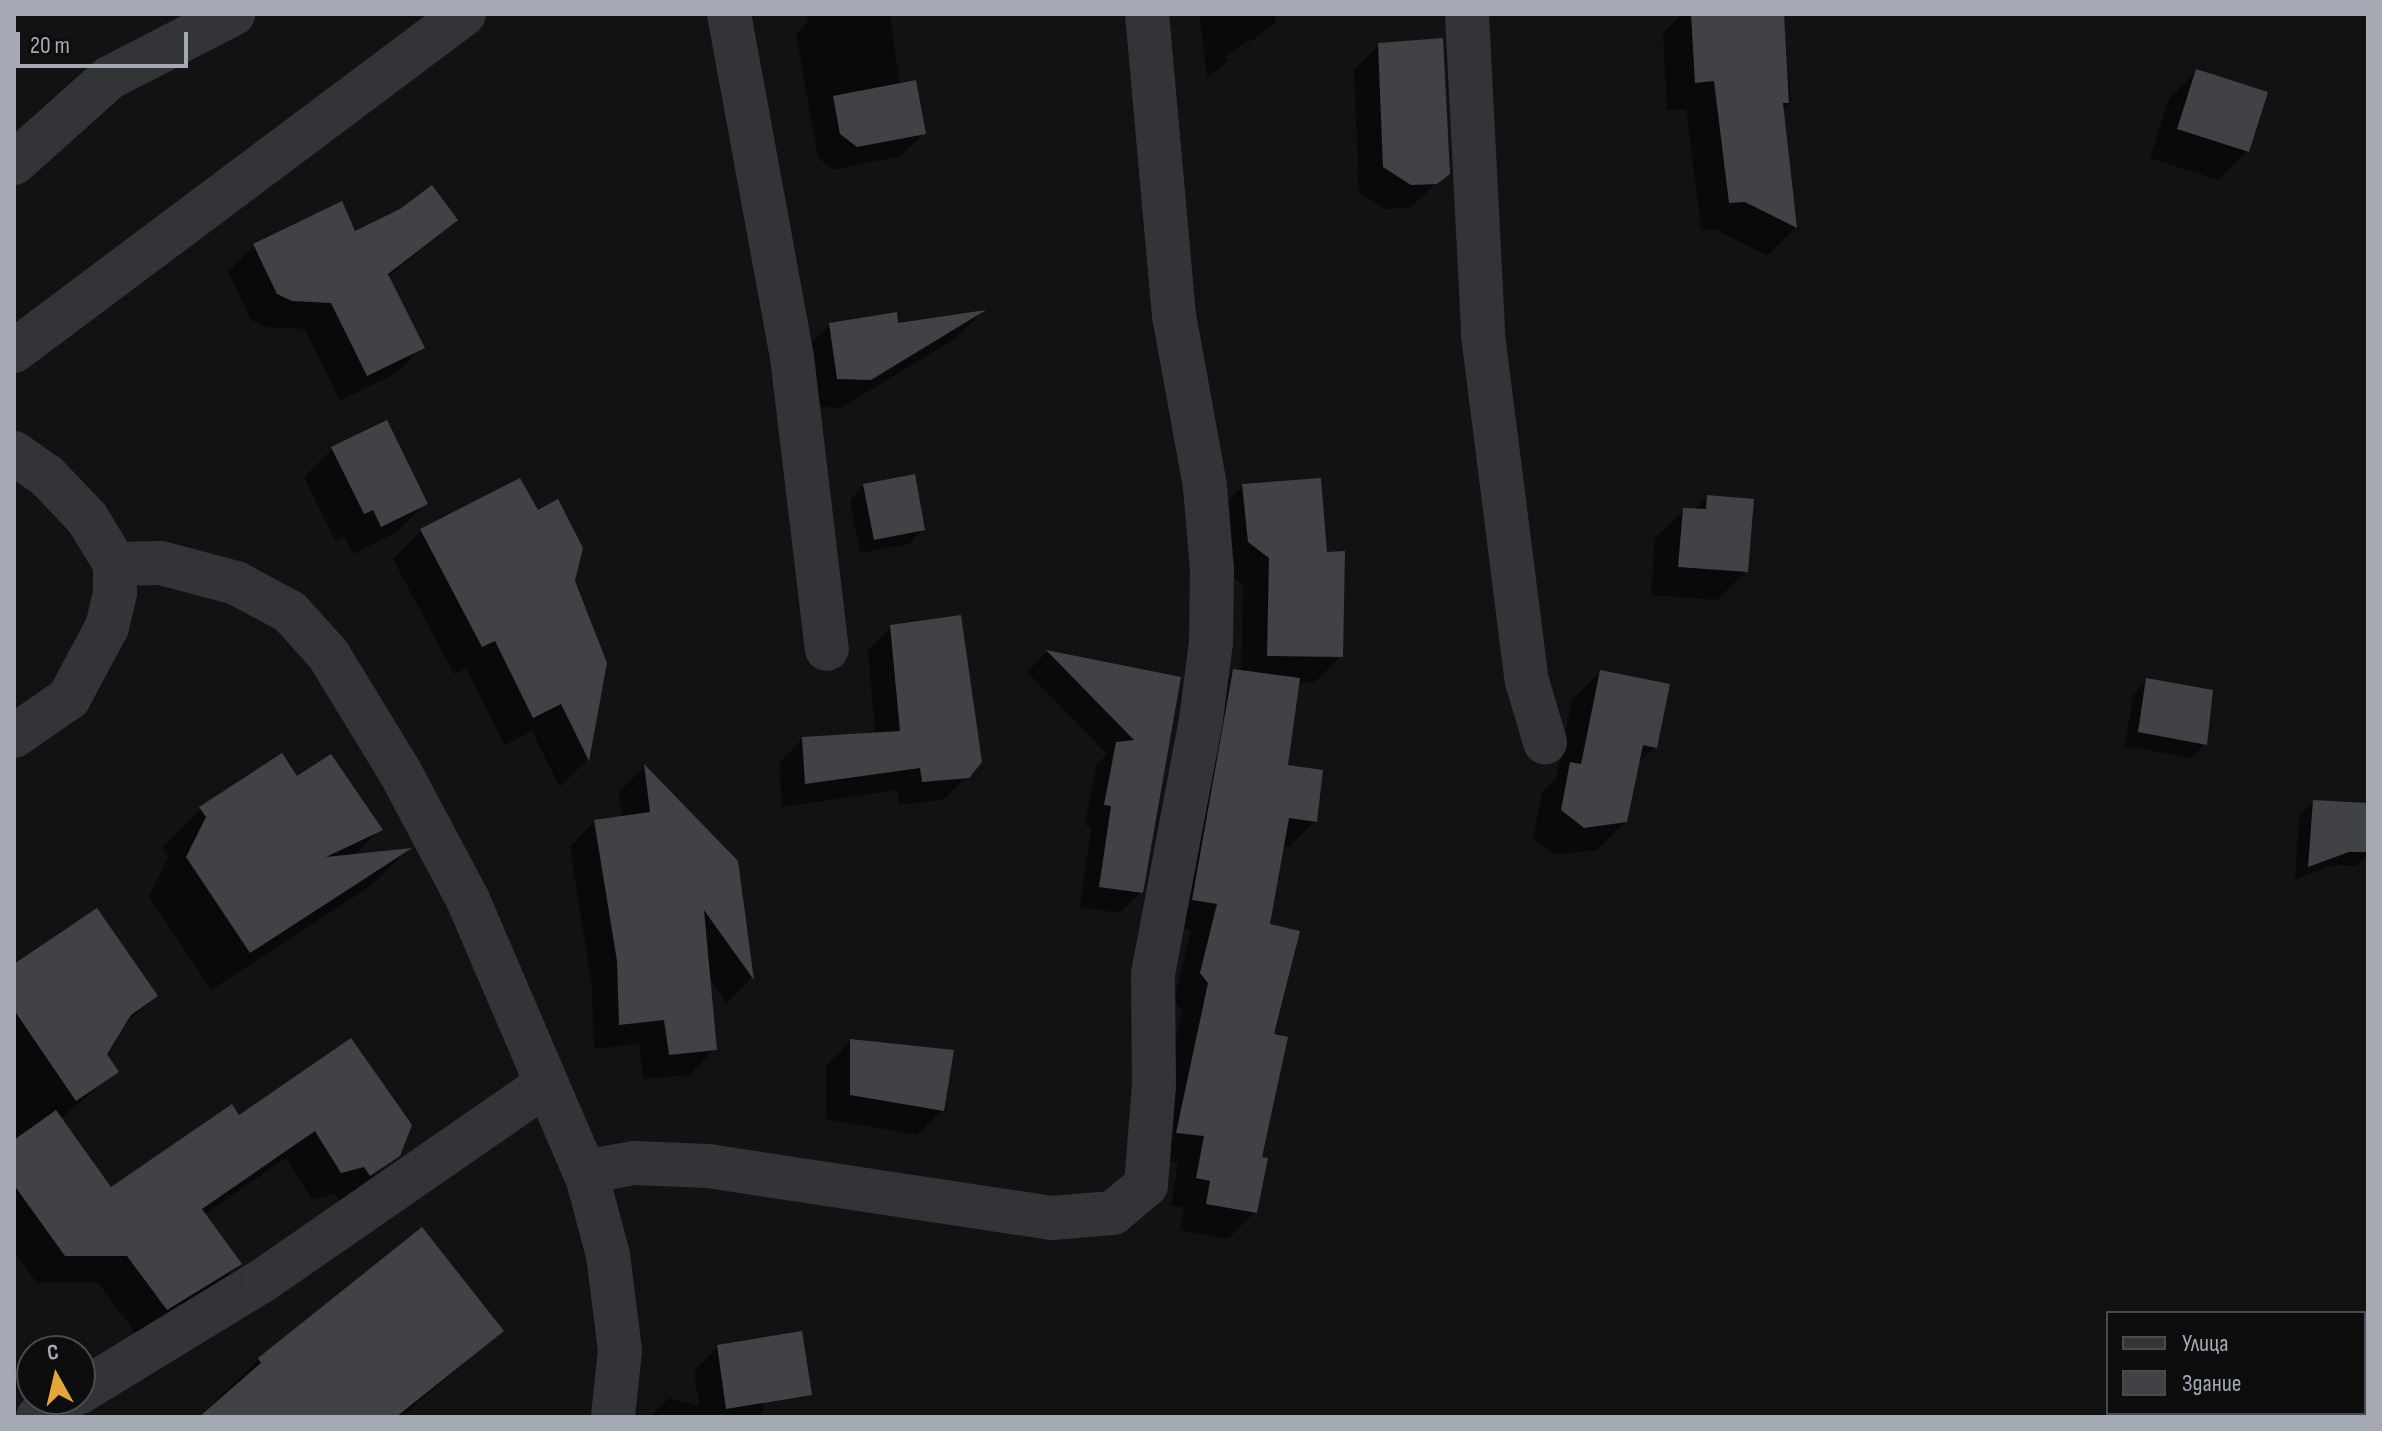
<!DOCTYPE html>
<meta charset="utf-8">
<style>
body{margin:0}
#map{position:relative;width:2382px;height:1431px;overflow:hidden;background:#121213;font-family:"Sofia Sans Condensed",sans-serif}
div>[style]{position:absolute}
.shadow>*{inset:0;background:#0007}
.building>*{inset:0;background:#414246}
.minor>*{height:44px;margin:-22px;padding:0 22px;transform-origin:22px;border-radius:22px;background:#333438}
span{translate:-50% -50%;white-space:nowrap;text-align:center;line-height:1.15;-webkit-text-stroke:6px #0d0d0e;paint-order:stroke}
.frame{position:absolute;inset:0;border:16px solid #a4a9b3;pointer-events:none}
.legend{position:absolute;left:2106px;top:1311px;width:260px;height:104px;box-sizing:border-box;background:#0d0d0e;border:2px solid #494b50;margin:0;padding:10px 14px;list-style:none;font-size:24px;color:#a4a9b3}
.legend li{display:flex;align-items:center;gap:16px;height:40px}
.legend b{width:40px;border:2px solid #494b50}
.north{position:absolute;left:16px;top:1335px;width:80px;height:80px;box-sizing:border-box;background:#0d0d0e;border:2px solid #494b50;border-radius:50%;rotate:352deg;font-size:22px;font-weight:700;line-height:32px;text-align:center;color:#a4a9b3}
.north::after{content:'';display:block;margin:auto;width:28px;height:36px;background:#e4a539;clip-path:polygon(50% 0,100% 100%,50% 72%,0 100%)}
.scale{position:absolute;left:16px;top:32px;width:172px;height:36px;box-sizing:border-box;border:4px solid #a4a9b3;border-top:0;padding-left:10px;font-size:24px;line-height:28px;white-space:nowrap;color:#a4a9b3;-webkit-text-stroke:6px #0d0d0e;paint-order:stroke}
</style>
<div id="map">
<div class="shadow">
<div style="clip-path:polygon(806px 14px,890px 14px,900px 85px,924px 133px,901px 156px,834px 170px,818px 158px,796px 34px,808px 22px)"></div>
<div style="clip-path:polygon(evenodd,1199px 14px,1275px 14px,1276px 21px,1207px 78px,1199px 14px,1251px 39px,1251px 44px,1227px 60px,1225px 57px,1251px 39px)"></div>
<div style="clip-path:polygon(1682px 14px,1783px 14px,1791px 102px,1782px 111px,1795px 228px,1767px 256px,1715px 229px,1701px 231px,1686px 109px,1667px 110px,1663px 33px)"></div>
<div style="clip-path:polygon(1379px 45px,1448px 173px,1410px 208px,1385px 209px,1359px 193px,1354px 70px)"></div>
<div style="clip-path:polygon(2197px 71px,2247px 151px,2218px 180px,2150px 158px,2168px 100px)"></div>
<div style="clip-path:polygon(456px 220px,387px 278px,422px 347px,397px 373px,340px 401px,305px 329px,266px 327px,251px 320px,228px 272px,254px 246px)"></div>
<div style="clip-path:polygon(980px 313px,955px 339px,841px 408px,809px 406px,801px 353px,830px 325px,897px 325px)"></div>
<div style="clip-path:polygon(332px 449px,425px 504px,397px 532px,353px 554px,345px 537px,335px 541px,304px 477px)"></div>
<div style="clip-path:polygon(864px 485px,923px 529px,909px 544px,860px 553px,850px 500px)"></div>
<div style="clip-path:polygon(1243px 486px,1325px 554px,1341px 656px,1314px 683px,1297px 683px,1285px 766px,1315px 821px,1289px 847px,1282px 846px,1268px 926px,1272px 1035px,1255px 1212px,1228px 1239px,1180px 1230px,1184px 1208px,1171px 1205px,1178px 1162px,1150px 1159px,1182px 1011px,1174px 1000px,1191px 930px,1167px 927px,1207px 698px,1234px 671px,1241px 672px,1243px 585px,1222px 569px,1216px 513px)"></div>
<div style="clip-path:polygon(1707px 497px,1746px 571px,1717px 600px,1651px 595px,1655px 538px,1684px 510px,1694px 510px)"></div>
<div style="clip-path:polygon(421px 531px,573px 581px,605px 663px,587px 760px,560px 787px,532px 731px,504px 745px,466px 668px,454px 674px,393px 559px)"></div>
<div style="clip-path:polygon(891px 627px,967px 776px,943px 800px,899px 805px,898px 790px,782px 807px,779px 763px,802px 739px,875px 734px,868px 650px)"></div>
<div style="clip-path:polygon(1047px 652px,1179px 678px,1141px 892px,1120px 913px,1080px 907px,1091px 827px,1085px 825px,1096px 765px,1107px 754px,1027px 672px)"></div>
<div style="clip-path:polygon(1600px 672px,1655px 747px,1637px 764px,1626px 821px,1597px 850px,1555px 855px,1533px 838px,1542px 792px,1556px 779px,1572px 700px)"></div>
<div style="clip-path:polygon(2147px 680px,2205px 744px,2191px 758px,2125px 746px,2133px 694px)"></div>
<div style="clip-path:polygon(644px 767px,736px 862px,751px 979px,727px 1003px,708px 977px,715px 1049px,689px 1075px,643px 1079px,639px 1044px,594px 1049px,592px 987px,570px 847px,595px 821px,622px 818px,619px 792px)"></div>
<div style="clip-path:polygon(296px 779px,380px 829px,353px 856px,407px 851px,371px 886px,211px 990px,149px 896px,168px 857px,162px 847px,201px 809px)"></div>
<div style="clip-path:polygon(2314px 802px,2368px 805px,2368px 854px,2356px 866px,2333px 865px,2295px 880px,2299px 816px)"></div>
<div style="clip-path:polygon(14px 967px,155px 996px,121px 1028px,105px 1054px,116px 1072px,60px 1119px,111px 1190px,239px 1117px,350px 1041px,398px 1154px,341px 1203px,335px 1194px,312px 1200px,286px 1158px,203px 1215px,239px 1264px,211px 1292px,138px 1336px,98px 1283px,37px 1283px,14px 1252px)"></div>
<div style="clip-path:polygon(850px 1041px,942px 1110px,917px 1135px,826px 1119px,826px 1066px)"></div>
<div style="clip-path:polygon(502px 1331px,401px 1417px,199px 1417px,259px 1359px)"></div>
<div style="clip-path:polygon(781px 1336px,761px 1417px,650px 1417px,669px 1398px,699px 1406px,694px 1371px,718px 1347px)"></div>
<div style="clip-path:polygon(2367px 1368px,2368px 1417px,2360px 1417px,2364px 1413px)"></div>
</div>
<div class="building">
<div style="clip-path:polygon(1691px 14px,1784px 14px,1789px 103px,1783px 103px,1797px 228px,1745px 202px,1729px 203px,1714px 81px,1695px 83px)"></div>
<div style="clip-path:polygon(1443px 38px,1450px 174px,1437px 184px,1411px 185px,1383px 167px,1378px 43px)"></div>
<div style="clip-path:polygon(2196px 69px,2268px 92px,2249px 152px,2177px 129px)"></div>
<div style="clip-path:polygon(916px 80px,926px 134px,857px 147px,840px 134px,833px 96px)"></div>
<div style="clip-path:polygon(432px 185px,458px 220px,388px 274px,425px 348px,367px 376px,331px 303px,292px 301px,277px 294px,253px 244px,342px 201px,355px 231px,400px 209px)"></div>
<div style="clip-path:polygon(986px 310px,871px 380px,837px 379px,829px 323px,897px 312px,898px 323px)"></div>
<div style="clip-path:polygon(387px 420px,428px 504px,381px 527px,373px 510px,364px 514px,331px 447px)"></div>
<div style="clip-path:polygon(915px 474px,925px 530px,874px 540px,863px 484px)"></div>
<div style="clip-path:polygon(520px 478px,538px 510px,558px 499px,583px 548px,575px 581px,607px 663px,589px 761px,561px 704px,533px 718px,495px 641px,482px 647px,420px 529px)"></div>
<div style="clip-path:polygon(1321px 478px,1327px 552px,1345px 551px,1343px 657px,1267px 656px,1269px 558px,1248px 542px,1242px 484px)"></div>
<div style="clip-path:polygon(1707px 495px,1754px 499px,1748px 572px,1678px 567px,1683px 508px,1706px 509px)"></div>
<div style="clip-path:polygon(961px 615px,982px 762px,969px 778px,922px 782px,920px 768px,805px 784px,802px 737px,900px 731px,890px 625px)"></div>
<div style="clip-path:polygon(1046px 650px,1181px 677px,1143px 893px,1099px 887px,1111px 806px,1104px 805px,1116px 742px,1134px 740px)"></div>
<div style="clip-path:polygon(1233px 669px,1300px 678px,1288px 765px,1323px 770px,1317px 822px,1289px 818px,1270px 924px,1300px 931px,1274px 1034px,1288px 1037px,1262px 1157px,1268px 1158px,1257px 1213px,1206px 1204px,1210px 1181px,1196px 1178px,1204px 1136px,1176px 1133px,1208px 983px,1200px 973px,1217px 904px,1192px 900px)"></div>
<div style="clip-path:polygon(1600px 670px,1670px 684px,1657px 748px,1643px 745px,1627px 822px,1584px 828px,1561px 810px,1570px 762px,1581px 764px)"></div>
<div style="clip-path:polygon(2146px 678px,2213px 690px,2207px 745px,2138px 732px)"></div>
<div style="clip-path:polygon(282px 753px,297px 776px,331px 754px,383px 830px,326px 857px,412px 848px,250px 953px,186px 857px,206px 817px,199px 807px)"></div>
<div style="clip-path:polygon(644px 764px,738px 861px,754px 980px,704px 910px,717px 1050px,669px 1055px,664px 1020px,619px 1025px,617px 961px,594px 820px,650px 812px)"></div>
<div style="clip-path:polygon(2313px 800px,2368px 803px,2368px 852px,2349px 852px,2308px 867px)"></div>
<div style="clip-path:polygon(97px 908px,158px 996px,131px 1015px,107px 1054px,119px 1072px,76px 1101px,14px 1010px,14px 964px)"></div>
<div style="clip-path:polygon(351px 1038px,412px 1125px,400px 1156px,370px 1176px,364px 1167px,341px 1173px,315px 1131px,202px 1209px,242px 1264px,167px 1310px,127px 1256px,65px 1256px,14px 1185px,14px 1140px,56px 1110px,111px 1187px,232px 1104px,239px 1115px)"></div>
<div style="clip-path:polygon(850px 1039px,954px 1050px,944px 1111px,850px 1095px)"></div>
<div style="clip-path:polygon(422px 1227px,504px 1331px,396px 1417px,199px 1417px,261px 1363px,258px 1358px)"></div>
<div style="clip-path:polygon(802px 1331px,812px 1395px,726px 1409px,717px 1345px)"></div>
</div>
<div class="minor">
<div style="left:729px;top:14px;width:349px;rotate:79.6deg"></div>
<div style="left:792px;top:357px;width:294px;rotate:83.2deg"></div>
<div style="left:1467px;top:14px;width:321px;rotate:87.1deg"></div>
<div style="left:1483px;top:335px;width:349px;rotate:82.8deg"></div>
<div style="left:1527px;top:681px;width:64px;rotate:73.6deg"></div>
<div style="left:14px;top:163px;width:127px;rotate:-41.8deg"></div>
<div style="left:109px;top:78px;width:140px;rotate:-27.3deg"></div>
<div style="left:14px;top:351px;width:562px;rotate:-36.83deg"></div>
<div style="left:14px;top:453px;width:39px;rotate:35deg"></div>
<div style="left:46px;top:475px;width:59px;rotate:46.4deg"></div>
<div style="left:87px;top:518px;width:54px;rotate:58.7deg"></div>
<div style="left:115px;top:564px;width:29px;rotate:90deg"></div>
<div style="left:115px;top:593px;width:35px;rotate:103deg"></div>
<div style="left:107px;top:627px;width:81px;rotate:118.2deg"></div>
<div style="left:69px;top:698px;width:67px;rotate:145.4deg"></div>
<div style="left:115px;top:564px;width:46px;rotate:-1.2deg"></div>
<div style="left:161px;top:563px;width:78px;rotate:14.9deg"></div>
<div style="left:236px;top:583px;width:61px;rotate:28.2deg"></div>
<div style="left:290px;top:612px;width:57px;rotate:47.9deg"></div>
<div style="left:328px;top:654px;width:138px;rotate:58.6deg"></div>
<div style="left:400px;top:772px;width:145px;rotate:62deg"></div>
<div style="left:468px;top:900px;width:305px;rotate:66.8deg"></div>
<div style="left:588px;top:1180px;width:78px;rotate:75.1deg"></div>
<div style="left:608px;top:1255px;width:96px;rotate:82.8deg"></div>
<div style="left:620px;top:1350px;width:67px;rotate:96deg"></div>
<div style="left:585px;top:1172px;width:50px;rotate:-10.4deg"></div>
<div style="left:634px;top:1163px;width:74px;rotate:2.3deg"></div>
<div style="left:708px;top:1166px;width:348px;rotate:8.6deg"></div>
<div style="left:1052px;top:1218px;width:61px;rotate:-4.7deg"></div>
<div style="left:1113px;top:1213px;width:43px;rotate:-40.3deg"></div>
<div style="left:1146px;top:1185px;width:99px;rotate:-85.4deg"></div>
<div style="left:1154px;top:1086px;width:112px;rotate:-90.5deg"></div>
<div style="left:1153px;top:974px;width:258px;rotate:-79.3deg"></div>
<div style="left:1201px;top:720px;width:79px;rotate:-82.7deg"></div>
<div style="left:1211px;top:642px;width:72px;rotate:-89.2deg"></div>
<div style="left:1212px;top:570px;width:84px;rotate:-94.8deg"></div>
<div style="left:1205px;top:486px;width:173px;rotate:-100.3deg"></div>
<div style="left:1174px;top:316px;width:303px;rotate:-95.1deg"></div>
<div style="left:80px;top:1392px;width:213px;rotate:-31.4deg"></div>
<div style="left:262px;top:1281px;width:346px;rotate:-34.7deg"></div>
<div style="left:38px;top:1417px;width:35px;rotate:-31deg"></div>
</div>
<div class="frame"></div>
<ul class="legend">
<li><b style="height:10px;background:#333438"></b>Улица</li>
<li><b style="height:22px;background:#414246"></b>Здание</li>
</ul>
<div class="north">С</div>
<div class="scale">20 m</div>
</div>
